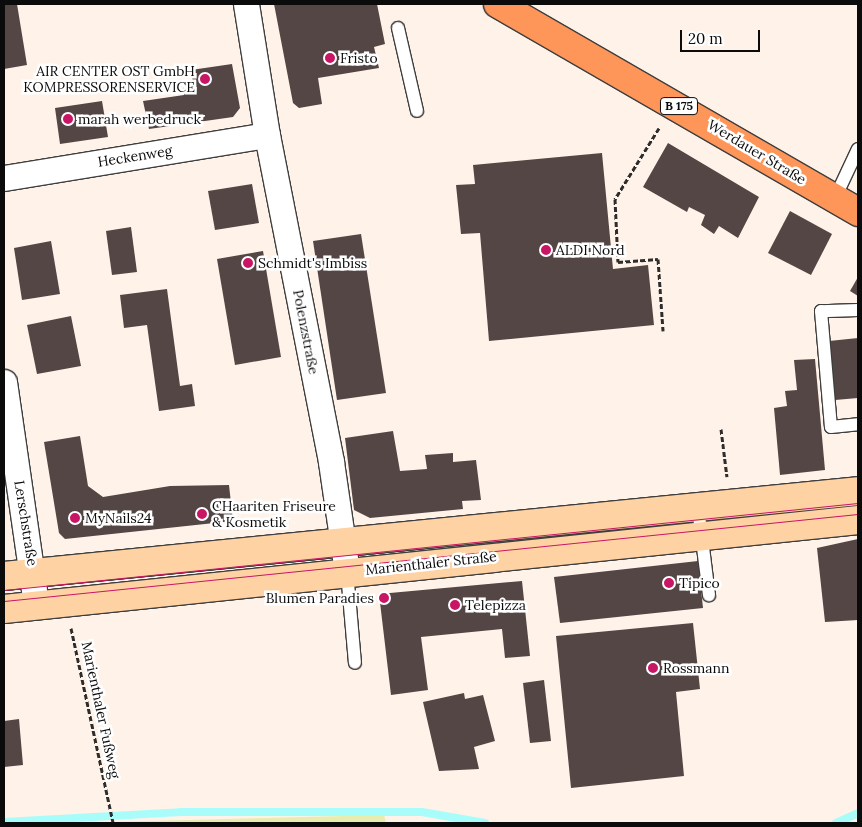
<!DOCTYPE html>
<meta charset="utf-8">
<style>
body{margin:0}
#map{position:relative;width:862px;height:827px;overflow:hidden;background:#fff2e9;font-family:Lora,serif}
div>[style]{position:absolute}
.green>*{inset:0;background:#e7edaf}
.stream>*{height:8px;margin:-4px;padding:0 4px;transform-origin:4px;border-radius:4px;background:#a8fdfb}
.building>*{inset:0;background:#554646}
.path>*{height:3px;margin-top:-1.5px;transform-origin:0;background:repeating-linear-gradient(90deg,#2d2d2d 0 5px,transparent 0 7.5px)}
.roads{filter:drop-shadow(1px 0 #3e3e3e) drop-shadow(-1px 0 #3e3e3e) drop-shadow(0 1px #3e3e3e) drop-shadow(0 -1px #3e3e3e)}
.service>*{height:12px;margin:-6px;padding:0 6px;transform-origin:6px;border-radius:6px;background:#fff}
.minor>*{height:25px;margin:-12.5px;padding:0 12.5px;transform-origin:12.5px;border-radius:12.5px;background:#fff}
.secondary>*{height:28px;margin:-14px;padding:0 14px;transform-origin:14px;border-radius:14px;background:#ffd2a4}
.primary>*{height:28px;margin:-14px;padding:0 14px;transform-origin:14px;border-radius:14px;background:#ff9659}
.tram>*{height:1px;margin:-0.5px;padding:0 0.5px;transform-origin:0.5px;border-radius:0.5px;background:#c81664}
.dots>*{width:14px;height:14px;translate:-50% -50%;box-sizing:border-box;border:2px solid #fff;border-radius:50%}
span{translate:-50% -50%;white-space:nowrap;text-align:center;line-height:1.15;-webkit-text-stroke:5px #fff;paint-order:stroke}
.shield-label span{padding:1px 4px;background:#fff;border:1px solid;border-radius:4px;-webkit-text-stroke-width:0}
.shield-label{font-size:12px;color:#0b0b0b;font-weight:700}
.poi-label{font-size:14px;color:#0b0b0b}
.left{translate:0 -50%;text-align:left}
.right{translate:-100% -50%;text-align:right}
.street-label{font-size:14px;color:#0b0b0b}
.frame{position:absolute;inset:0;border:5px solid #0b0b0b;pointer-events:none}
.scale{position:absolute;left:680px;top:30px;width:80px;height:22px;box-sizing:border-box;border:2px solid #0b0b0b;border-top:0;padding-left:6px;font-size:15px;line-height:18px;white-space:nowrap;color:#0b0b0b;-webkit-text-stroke:4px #fff;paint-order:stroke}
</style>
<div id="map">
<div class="green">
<div style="clip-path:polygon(384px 815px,386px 823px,92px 823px,108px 822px)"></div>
</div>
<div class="stream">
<div style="left:4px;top:822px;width:177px;rotate:-3.2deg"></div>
<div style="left:181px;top:812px;width:241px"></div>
<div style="left:422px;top:812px;width:64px;rotate:9.9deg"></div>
<div style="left:836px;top:823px;width:24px;rotate:-24deg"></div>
</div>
<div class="building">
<div style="clip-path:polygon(4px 4px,17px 4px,27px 65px,4px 69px)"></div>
<div style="clip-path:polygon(274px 4px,377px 4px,385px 44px,374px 47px,379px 68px,318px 78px,322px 104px,299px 108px,293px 103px)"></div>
<div style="clip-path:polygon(232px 64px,240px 108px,233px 117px,149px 129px,143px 101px,184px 95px,183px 85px,193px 83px,191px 70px)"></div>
<div style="clip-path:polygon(102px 101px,108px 137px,60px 144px,55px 108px)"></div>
<div style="clip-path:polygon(668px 143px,759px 197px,738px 238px,719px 226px,714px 234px,701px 225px,705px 215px,689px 207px,687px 212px,643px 187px)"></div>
<div style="clip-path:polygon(602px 153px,613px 269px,648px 265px,654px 325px,489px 341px,480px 233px,461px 234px,456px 185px,475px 184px,473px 165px)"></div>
<div style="clip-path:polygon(252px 184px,259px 223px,215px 230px,208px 191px)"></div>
<div style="clip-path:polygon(790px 211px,832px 234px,811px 275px,768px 253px)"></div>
<div style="clip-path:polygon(131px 227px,137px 272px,112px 275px,106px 231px)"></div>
<div style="clip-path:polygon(361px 234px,386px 393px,337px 400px,313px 241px)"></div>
<div style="clip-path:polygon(51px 241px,60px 294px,22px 300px,14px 248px)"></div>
<div style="clip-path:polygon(263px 251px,281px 357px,235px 365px,217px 259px)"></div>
<div style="clip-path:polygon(858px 277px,858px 296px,850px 291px)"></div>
<div style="clip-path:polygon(167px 289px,180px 386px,192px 384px,195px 406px,159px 411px,147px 325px,124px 328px,120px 295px)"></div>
<div style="clip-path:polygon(71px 316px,81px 366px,37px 374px,27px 325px)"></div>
<div style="clip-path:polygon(858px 338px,858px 398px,835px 400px,829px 341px)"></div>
<div style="clip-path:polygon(815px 359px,825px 470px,780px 475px,774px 408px,787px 406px,785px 391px,797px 390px,794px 360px)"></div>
<div style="clip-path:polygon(393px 431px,400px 471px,427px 469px,425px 455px,453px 453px,453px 462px,476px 460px,481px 500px,462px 501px,463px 509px,370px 518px,354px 510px,345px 438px)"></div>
<div style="clip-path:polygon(80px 436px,88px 486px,103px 497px,170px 486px,229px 485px,233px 521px,65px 539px,59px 533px,44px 442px)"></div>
<div style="clip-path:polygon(858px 539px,858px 620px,825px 622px,817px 548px)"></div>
<div style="clip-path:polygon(698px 561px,703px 608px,560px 623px,554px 577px)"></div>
<div style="clip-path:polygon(522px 581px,530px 656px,505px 658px,502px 629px,421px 637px,428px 690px,391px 695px,379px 594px)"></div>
<div style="clip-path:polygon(693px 623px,700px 689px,676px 692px,684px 776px,571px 788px,556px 636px)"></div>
<div style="clip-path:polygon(544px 680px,551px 741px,530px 743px,523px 683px)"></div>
<div style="clip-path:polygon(464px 693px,465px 699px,483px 695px,495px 741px,474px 747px,479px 769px,439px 771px,423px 702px)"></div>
<div style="clip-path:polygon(19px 719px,23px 765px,4px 767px,4px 721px)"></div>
</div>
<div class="path">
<div style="left:659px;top:128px;width:84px;rotate:121.8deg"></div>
<div style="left:615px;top:199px;width:63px;rotate:87.3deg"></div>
<div style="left:618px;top:262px;width:40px;rotate:-4.3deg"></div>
<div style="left:658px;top:259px;width:72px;rotate:86deg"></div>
<div style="left:721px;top:429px;width:48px;rotate:82.9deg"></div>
<div style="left:71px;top:628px;width:199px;rotate:77.8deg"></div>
</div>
<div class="roads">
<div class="service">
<div style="left:398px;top:28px;width:85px;rotate:77.1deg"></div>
<div style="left:835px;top:198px;width:54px;rotate:-64.9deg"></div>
<div style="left:858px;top:310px;width:37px;rotate:178deg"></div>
<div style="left:821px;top:311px;width:116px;rotate:85.1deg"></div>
<div style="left:831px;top:427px;width:27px;rotate:-6deg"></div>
<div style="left:698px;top:508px;width:88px;rotate:82.8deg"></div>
<div style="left:347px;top:572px;width:91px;rotate:85deg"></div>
</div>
<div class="minor">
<div style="left:246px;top:4px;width:133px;rotate:80.9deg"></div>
<div style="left:267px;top:135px;width:333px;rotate:78.9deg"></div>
<div style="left:331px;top:462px;width:111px;rotate:81.7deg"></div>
<div style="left:4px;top:178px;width:266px;rotate:-9.3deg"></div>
<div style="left:4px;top:382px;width:225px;rotate:81.8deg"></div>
</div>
<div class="secondary">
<div style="left:4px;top:576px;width:858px;rotate:-5.68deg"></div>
<div style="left:4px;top:609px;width:859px;rotate:-5.95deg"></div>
</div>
<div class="primary">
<div style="left:498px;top:4px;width:416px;rotate:30deg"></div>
</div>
</div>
<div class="tram">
<div style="left:4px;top:590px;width:858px;rotate:-5.82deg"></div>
<div style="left:4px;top:601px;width:858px;rotate:-5.82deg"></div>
</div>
<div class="dots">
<div style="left:330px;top:58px;background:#c81664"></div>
<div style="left:205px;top:79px;background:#c81664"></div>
<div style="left:68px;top:119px;background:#c81664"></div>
<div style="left:546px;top:250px;background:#c81664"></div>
<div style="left:248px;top:263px;background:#c81664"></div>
<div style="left:202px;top:514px;background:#c81664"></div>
<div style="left:75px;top:518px;background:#c81664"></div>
<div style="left:669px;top:583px;background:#c81664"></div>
<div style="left:384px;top:598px;background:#c81664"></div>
<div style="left:455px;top:605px;background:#c81664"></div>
<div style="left:653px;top:668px;background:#c81664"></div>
</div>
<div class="shield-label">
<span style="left:679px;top:106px">B 175</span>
</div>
<div class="poi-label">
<span class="left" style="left:340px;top:58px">Fristo</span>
<span class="right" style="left:195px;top:79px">AIR CENTER OST GmbH<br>KOMPRESSORENSERVICE</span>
<span class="left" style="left:78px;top:119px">marah werbedruck</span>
<span class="left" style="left:556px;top:250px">ALDI Nord</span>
<span class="left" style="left:258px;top:263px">Schmidt's Imbiss</span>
<span class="left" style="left:212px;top:514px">CHaariten Friseure<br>&amp; Kosmetik</span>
<span class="left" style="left:85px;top:518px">MyNails24</span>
<span class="left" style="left:679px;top:583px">Tipico</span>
<span class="right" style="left:374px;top:598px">Blumen Paradies</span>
<span class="left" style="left:465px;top:605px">Telepizza</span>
<span class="left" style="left:663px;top:668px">Rossmann</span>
</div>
<div class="street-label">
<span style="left:757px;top:152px;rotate:31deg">Werdauer Straße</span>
<span style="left:135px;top:156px;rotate:-9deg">Heckenweg</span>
<span style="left:306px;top:332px;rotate:79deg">Polenzstraße</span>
<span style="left:26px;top:523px;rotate:81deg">Lerschstraße</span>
<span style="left:431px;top:563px;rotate:-6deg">Marienthaler Straße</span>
<span style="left:101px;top:710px;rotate:78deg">Marienthaler Fußweg</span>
</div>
<div class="frame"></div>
<div class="scale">20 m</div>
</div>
